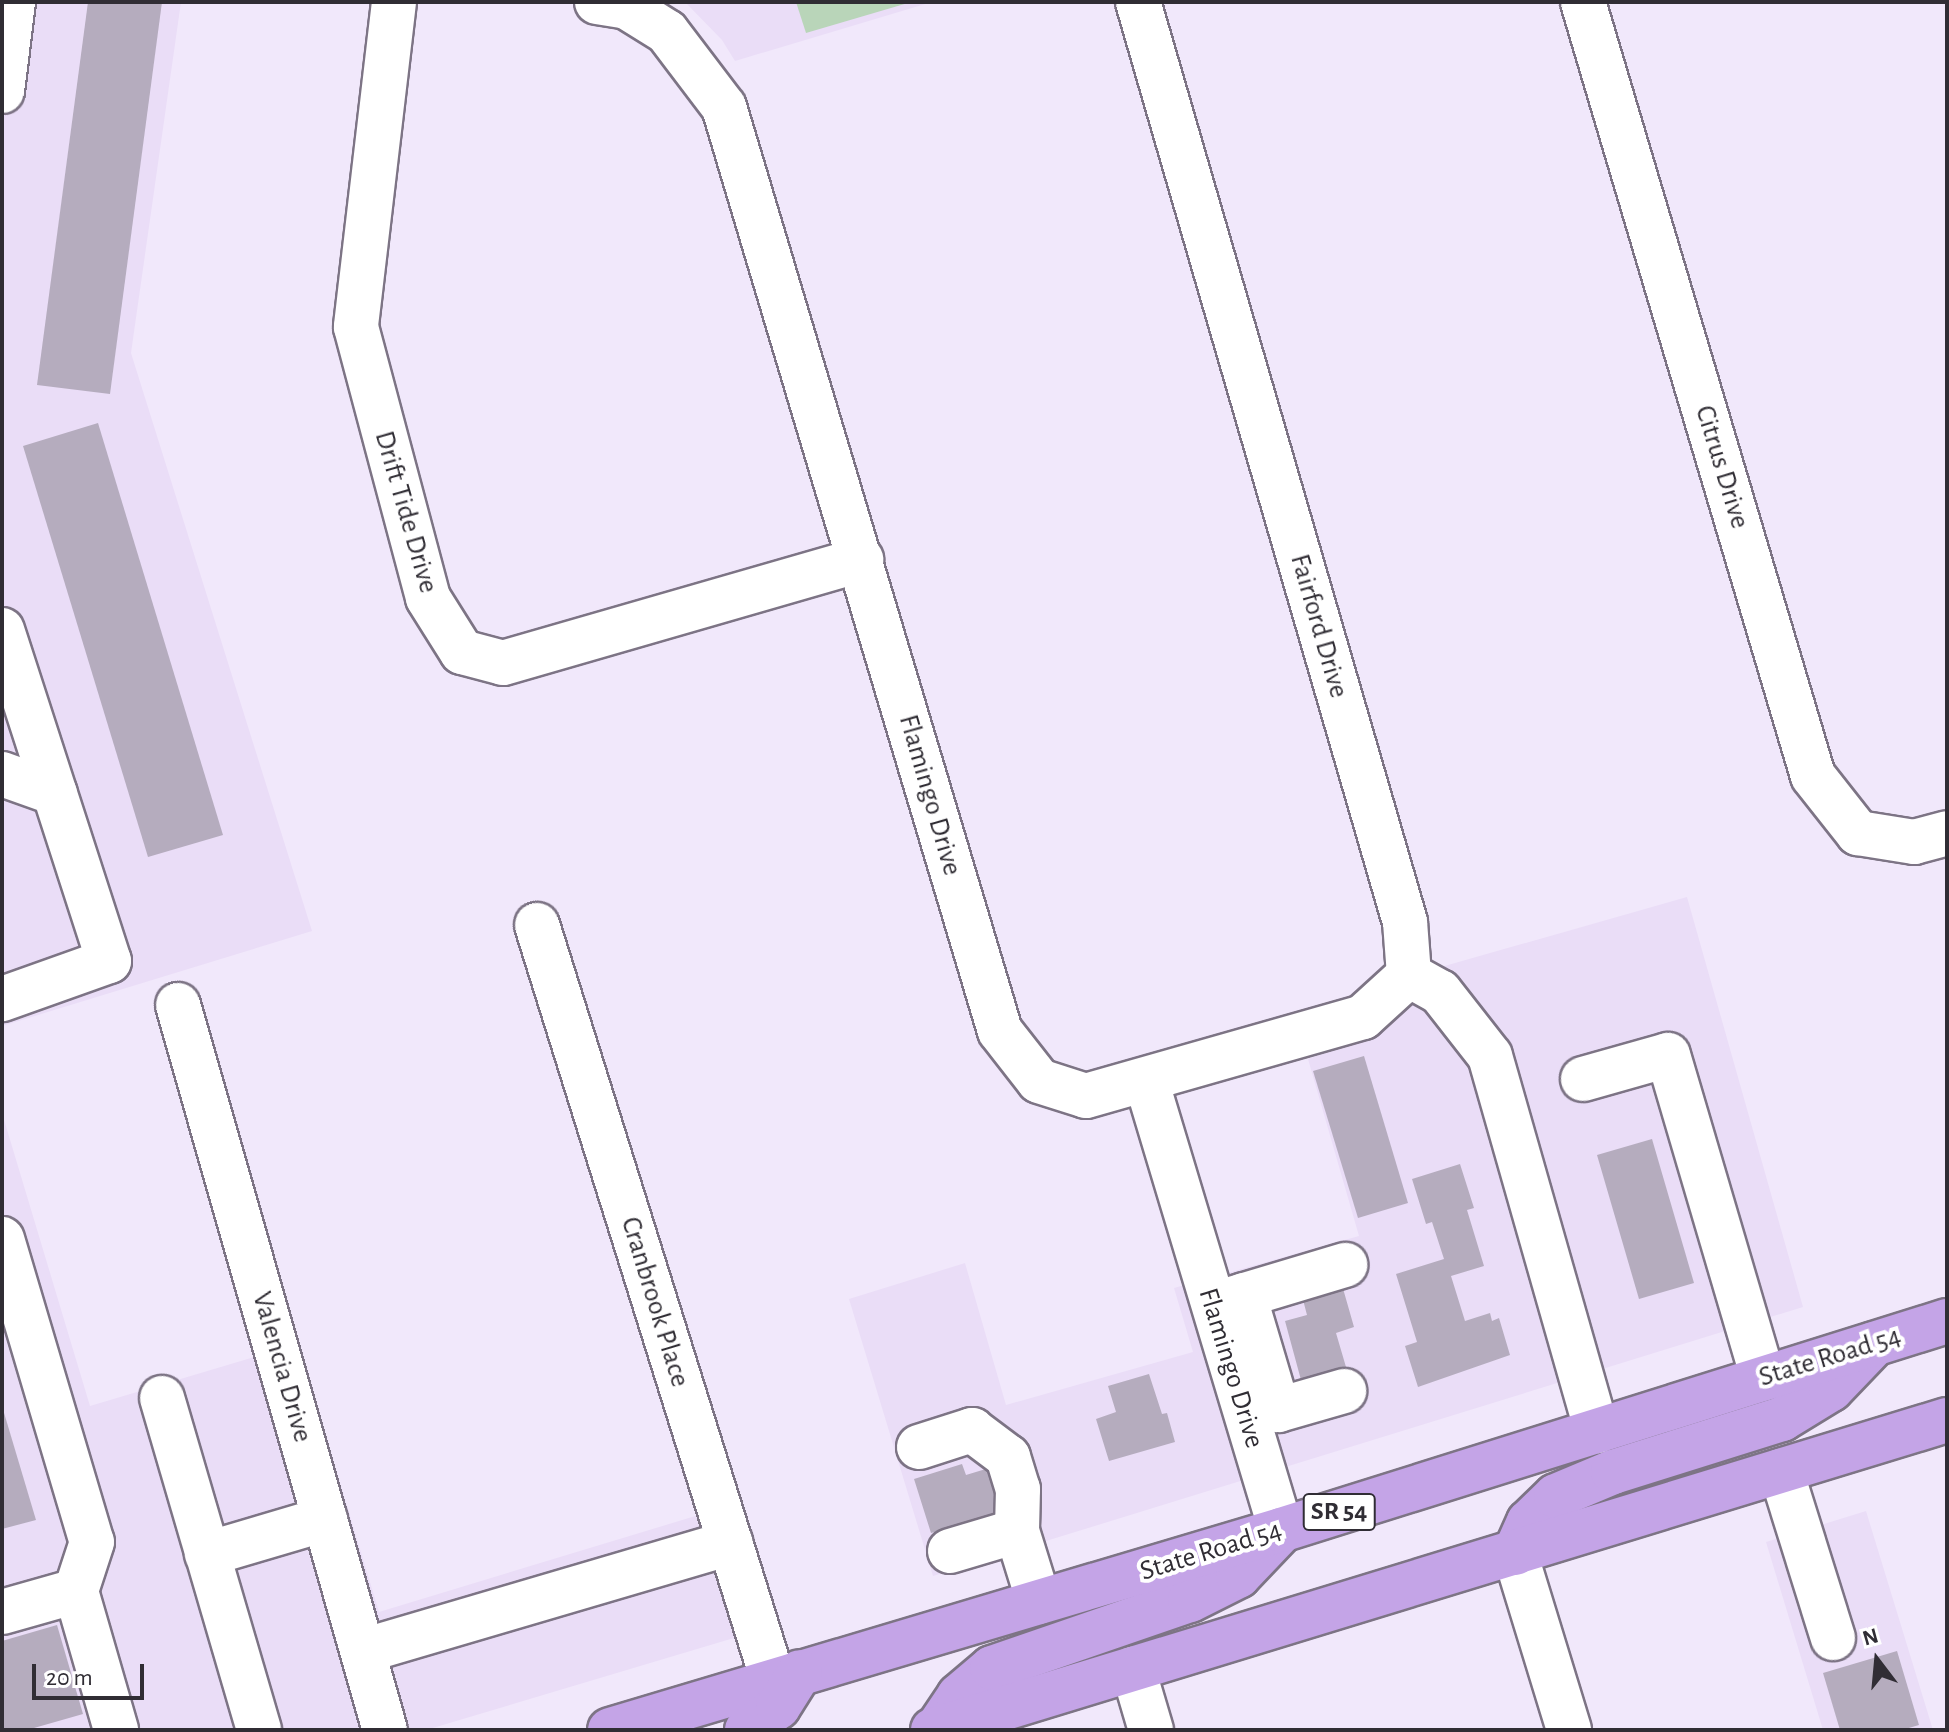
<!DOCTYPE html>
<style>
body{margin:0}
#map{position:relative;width:1949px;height:1732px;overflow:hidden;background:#f1e8fb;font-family:"Alegreya Sans",sans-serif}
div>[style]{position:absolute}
.built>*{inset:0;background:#eaddf7}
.green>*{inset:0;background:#b9d5b9}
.building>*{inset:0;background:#b5acbe}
.roads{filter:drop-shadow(2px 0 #7d7485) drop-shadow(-2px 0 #7d7485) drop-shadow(0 2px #7d7485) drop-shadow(0 -2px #7d7485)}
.minor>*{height:44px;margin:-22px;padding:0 22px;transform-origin:22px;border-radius:22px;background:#fff}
.major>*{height:44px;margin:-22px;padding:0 22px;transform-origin:22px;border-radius:22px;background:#c4a4e7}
span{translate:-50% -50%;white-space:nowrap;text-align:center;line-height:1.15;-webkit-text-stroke:8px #fff;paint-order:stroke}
.shield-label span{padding:2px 6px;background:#fff;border:2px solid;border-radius:6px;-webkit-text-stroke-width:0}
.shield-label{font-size:26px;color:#302d34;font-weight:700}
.street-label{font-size:28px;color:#302d34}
.frame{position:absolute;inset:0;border:4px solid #302d34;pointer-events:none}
.north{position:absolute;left:1837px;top:1620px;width:80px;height:80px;-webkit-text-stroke:6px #fff;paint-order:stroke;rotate:344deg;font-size:22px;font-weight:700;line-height:32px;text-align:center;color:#302d34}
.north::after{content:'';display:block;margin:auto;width:28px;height:36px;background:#302d34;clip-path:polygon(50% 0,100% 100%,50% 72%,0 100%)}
.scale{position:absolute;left:32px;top:1664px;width:112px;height:36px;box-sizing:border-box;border:4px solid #302d34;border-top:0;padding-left:10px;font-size:24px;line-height:28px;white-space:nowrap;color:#302d34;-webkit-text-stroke:6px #fff;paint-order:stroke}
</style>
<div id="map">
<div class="built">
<div style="clip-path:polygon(2px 2px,181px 2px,131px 353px,312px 931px,2px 1026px)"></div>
<div style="clip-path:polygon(685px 2px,932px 2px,735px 61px,722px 40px)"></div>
<div style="clip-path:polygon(1687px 897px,1803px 1307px,933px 1576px,849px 1299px,965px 1263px,1006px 1405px,1193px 1352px,1174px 1288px,1359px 1236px,1308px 1059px,1361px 1040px,1434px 969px)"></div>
<div style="clip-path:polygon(2px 1113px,90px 1406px,298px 1344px,379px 1612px,735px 1504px,774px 1626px,426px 1730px,2px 1730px)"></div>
<div style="clip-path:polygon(1866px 1511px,1933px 1730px,1823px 1730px,1766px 1542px)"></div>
</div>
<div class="green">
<div style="clip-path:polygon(796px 2px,908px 2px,908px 3px,806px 33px)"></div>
</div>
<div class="building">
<div style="clip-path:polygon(88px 2px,162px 2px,110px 394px,37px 385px)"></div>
<div style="clip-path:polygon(98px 423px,223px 835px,148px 857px,23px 446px)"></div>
<div style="clip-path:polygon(1364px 1056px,1408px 1203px,1358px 1218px,1313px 1071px)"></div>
<div style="clip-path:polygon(1652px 1139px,1694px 1283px,1639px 1299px,1597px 1155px)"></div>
<div style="clip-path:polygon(1460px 1164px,1474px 1208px,1467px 1210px,1484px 1266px,1451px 1276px,1465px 1321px,1490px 1313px,1492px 1321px,1499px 1318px,1510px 1355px,1418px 1387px,1405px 1346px,1417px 1342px,1396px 1274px,1444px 1259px,1432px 1222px,1426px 1224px,1412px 1179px)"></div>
<div style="clip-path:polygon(1342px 1285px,1354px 1327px,1336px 1333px,1346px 1367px,1301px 1380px,1285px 1321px,1307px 1315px,1302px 1296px)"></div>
<div style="clip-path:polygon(1149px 1374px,1162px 1414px,1167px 1413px,1175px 1442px,1109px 1461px,1096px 1419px,1116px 1412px,1108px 1386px)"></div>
<div style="clip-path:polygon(2px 1406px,36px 1520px,2px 1529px)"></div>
<div style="clip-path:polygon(962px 1464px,966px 1475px,999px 1465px,1002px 1511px,931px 1533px,914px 1479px)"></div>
<div style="clip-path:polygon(57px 1625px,83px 1714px,27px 1730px,2px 1730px,2px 1641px)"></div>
<div style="clip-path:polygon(1897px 1651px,1919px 1725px,1902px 1730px,1840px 1730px,1823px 1673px)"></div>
</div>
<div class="roads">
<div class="minor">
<div style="left:394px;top:2px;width:327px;rotate:96.7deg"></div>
<div style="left:356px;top:327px;width:280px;rotate:75.1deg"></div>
<div style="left:428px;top:598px;width:64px;rotate:57.8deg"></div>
<div style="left:462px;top:652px;width:42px;rotate:15deg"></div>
<div style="left:503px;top:663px;width:373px;rotate:-16.1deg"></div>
<div style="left:597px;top:2px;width:30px;rotate:9deg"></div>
<div style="left:627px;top:7px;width:47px;rotate:32deg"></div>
<div style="left:667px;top:32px;width:94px;rotate:52.8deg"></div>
<div style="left:724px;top:107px;width:964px;rotate:73.37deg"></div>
<div style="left:1000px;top:1031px;width:63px;rotate:52deg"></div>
<div style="left:1039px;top:1081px;width:49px;rotate:17.7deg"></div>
<div style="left:1086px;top:1096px;width:288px;rotate:-15.9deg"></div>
<div style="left:1363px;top:1017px;width:62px;rotate:-42.4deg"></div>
<div style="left:1409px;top:975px;width:53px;rotate:-94.3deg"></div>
<div style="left:1405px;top:922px;width:958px;rotate:-106.18deg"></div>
<div style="left:1583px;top:2px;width:807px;rotate:73.45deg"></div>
<div style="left:1813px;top:776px;width:73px;rotate:51.7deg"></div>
<div style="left:1858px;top:833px;width:57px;rotate:9.1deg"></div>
<div style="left:1914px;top:842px;width:34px;rotate:-15deg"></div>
<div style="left:2px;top:91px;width:90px;rotate:-83deg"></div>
<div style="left:2px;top:630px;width:348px;rotate:72.1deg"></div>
<div style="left:109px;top:961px;width:114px;rotate:160.4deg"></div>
<div style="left:2px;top:774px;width:56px;rotate:19.7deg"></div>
<div style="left:537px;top:925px;width:791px;rotate:72.64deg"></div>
<div style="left:1409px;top:975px;width:35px;rotate:29deg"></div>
<div style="left:1440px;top:992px;width:81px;rotate:52deg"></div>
<div style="left:1490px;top:1056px;width:390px;rotate:74.1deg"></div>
<div style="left:178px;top:1005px;width:754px;rotate:74.07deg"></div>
<div style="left:1583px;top:1079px;width:88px;rotate:-15.8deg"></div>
<div style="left:1668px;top:1055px;width:337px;rotate:73.6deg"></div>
<div style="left:1146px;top:1080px;width:470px;rotate:73.3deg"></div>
<div style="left:2px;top:1239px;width:316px;rotate:73.5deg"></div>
<div style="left:92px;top:1542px;width:52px;rotate:108.1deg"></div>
<div style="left:76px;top:1591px;width:145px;rotate:73.9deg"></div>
<div style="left:1244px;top:1295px;width:120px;rotate:73.5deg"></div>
<div style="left:1278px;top:1410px;width:69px;rotate:-16.1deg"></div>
<div style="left:1218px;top:1303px;width:133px;rotate:-16.7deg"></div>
<div style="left:162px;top:1398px;width:346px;rotate:73.7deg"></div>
<div style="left:919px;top:1447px;width:56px;rotate:-17.8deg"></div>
<div style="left:972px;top:1430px;width:45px;rotate:36.9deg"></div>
<div style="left:1008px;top:1457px;width:34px;rotate:73deg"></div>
<div style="left:1018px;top:1489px;width:42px;rotate:91.4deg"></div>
<div style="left:1781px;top:1471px;width:175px;rotate:72.7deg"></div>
<div style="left:950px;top:1551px;width:70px;rotate:-16.6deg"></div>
<div style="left:1017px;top:1531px;width:74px;rotate:72.8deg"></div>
<div style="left:1515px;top:1553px;width:185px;rotate:73deg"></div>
<div style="left:207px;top:1554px;width:123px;rotate:-16.5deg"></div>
<div style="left:2px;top:1612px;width:77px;rotate:-15.8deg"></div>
<div style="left:363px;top:1651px;width:383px;rotate:-16.4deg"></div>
<div style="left:1133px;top:1669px;width:64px;rotate:73.6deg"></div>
</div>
<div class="major">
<div style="left:1515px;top:1553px;width:34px;rotate:-66deg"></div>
<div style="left:1529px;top:1522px;width:37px;rotate:-44deg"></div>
<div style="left:1556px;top:1496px;width:62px;rotate:-22.8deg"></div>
<div style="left:1613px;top:1472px;width:177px;rotate:-17.4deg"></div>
<div style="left:1782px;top:1419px;width:57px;rotate:-31.5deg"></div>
<div style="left:1831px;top:1389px;width:62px;rotate:-46.3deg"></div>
<div style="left:937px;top:1729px;width:40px;rotate:-56deg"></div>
<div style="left:959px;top:1696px;width:43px;rotate:-40.3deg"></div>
<div style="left:992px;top:1668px;width:209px;rotate:-19deg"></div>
<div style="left:1190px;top:1600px;width:54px;rotate:-26.6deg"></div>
<div style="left:1238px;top:1576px;width:59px;rotate:-46.4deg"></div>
<div style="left:610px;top:1730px;width:700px;rotate:-16.6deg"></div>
<div style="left:1281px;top:1530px;width:698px;rotate:-17.42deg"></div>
<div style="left:747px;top:1730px;width:39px;rotate:-37deg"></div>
<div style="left:778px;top:1707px;width:41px;rotate:-57.8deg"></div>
<div style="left:933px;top:1730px;width:1060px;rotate:-17deg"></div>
</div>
</div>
<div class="shield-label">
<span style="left:1339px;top:1512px">SR 54</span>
</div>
<div class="street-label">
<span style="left:1722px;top:467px;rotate:73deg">Citrus Drive</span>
<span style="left:406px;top:512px;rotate:74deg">Drift Tide Drive</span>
<span style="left:1319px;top:626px;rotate:74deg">Fairford Drive</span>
<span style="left:930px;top:795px;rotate:74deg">Flamingo Drive</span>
<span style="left:655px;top:1302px;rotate:73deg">Cranbrook Place</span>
<span style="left:1830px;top:1357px;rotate:-17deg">State Road 54</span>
<span style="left:282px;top:1367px;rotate:74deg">Valencia Drive</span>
<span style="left:1231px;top:1368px;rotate:73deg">Flamingo Drive</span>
<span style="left:1211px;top:1551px;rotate:-17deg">State Road 54</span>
</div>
<div class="frame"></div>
<div class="north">N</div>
<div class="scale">20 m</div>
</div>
